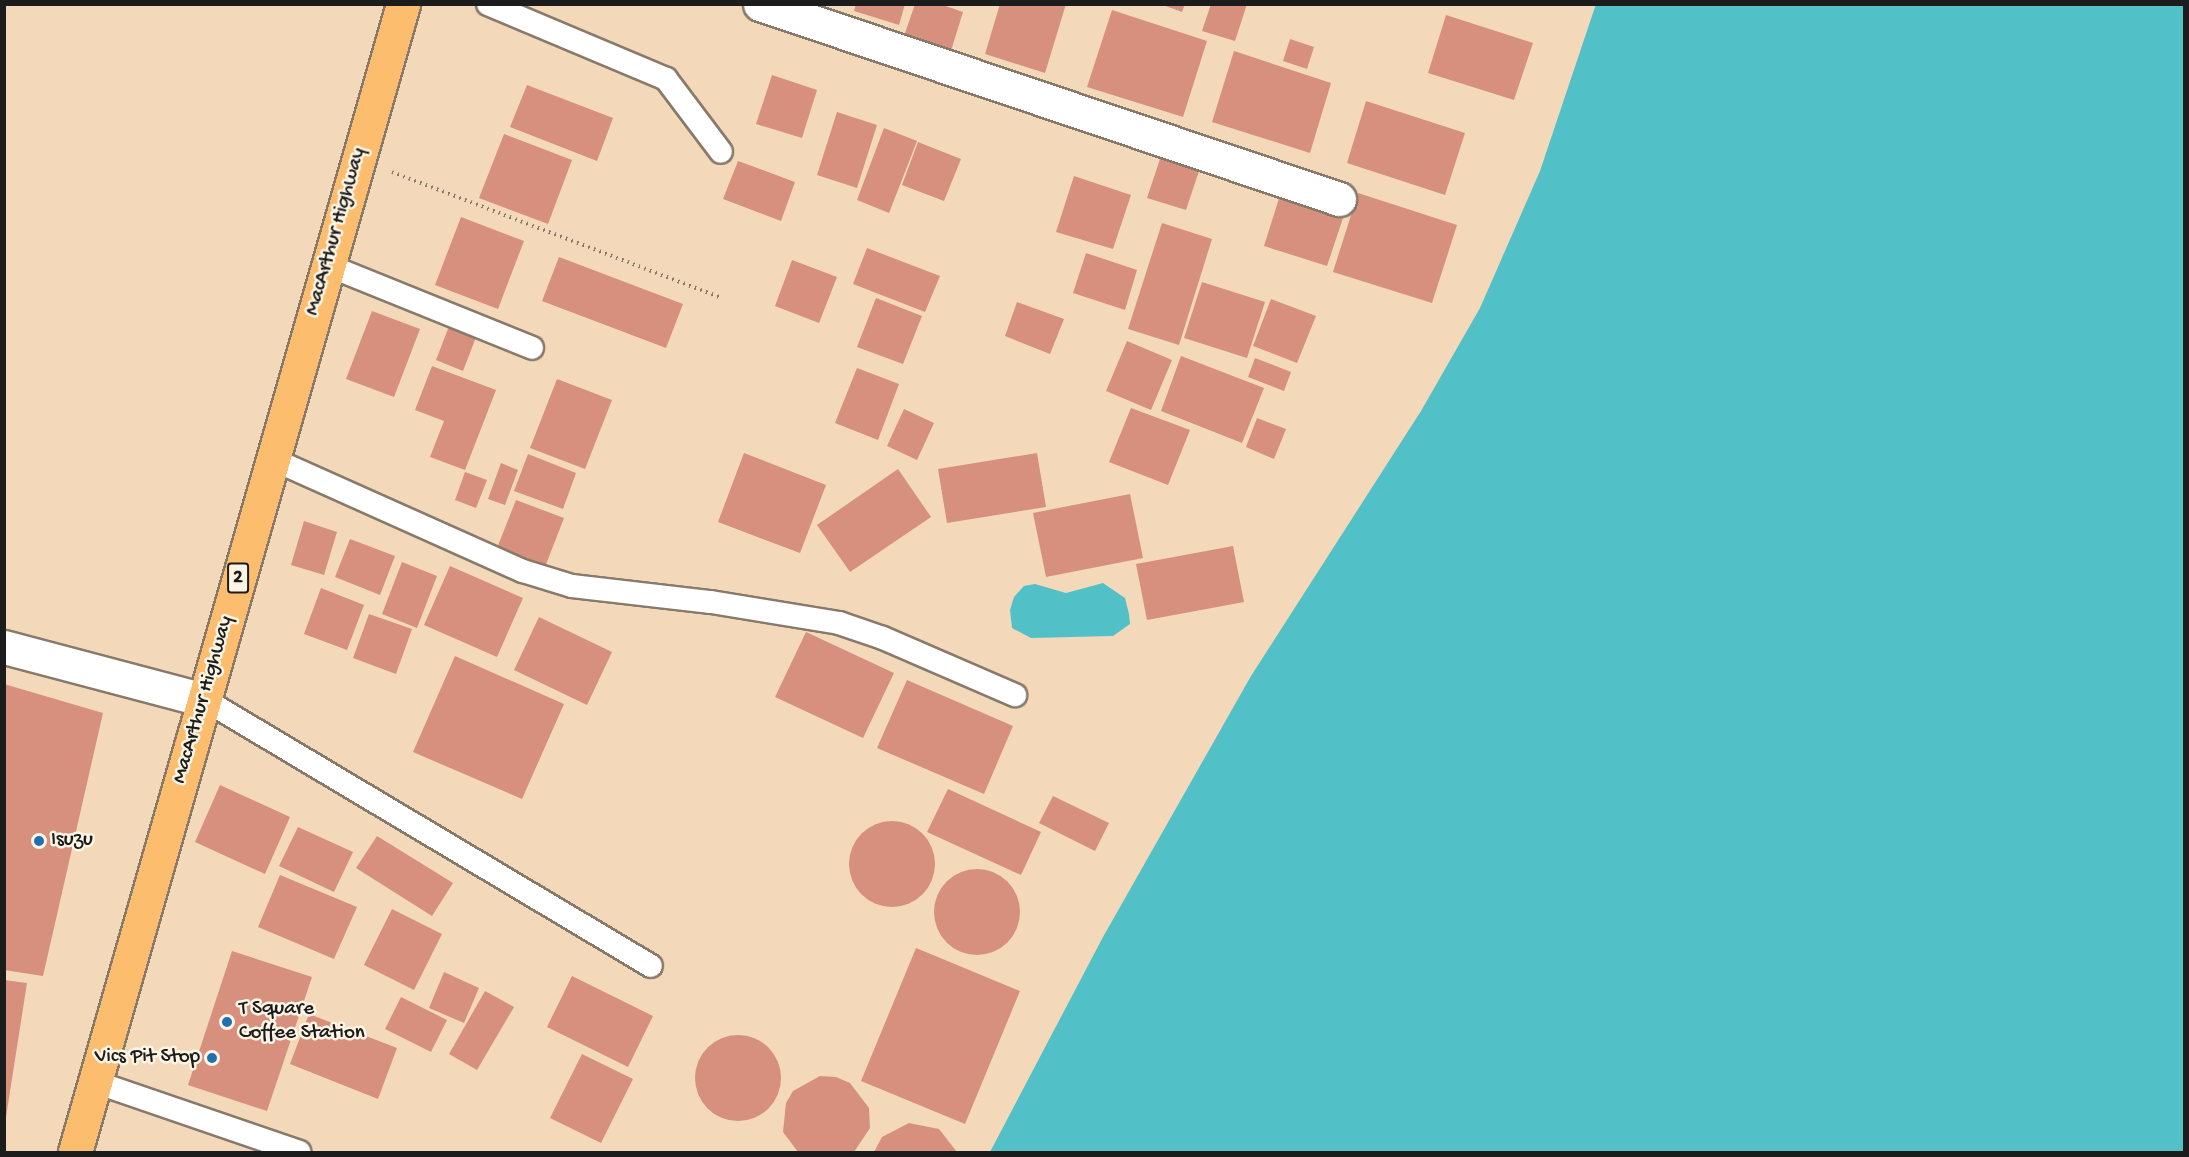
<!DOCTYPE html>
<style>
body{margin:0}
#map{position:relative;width:2189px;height:1157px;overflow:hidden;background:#f3d9ba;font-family:"Gochi Hand",sans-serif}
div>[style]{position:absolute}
.water>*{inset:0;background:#52c0c7}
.building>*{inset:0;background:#d7907d}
.round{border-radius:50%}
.path>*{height:4px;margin-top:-2px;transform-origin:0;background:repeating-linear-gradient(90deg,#887a6b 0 1.5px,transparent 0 6px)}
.roads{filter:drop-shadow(2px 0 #887a6b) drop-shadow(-2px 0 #887a6b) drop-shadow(0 2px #887a6b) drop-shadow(0 -2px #887a6b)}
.lane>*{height:22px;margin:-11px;padding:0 11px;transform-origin:11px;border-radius:11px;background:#fff}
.street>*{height:33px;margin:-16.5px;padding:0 16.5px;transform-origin:16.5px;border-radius:16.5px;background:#fff}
.highway>*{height:33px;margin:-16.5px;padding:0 16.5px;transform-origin:16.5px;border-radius:16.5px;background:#fcbd6f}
.dots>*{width:16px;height:16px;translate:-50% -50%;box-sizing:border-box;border:3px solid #fcf5e5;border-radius:50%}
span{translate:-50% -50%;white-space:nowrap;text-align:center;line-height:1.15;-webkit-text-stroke:5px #fcf5e5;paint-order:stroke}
.shield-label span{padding:2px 4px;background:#fcf5e5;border:2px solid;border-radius:4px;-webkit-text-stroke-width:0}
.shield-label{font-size:20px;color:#1c1c1c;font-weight:700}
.street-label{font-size:21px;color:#1c1c1c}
.poi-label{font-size:21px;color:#1c1c1c}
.left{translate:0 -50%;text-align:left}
.right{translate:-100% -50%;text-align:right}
.frame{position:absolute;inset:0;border:6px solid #1c1c1c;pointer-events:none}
</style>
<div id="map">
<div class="water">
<div style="clip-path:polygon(1596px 4px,2184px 5px,2184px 1152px,990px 1152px,1103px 937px,1251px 676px,1421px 411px,1480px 308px,1540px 171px)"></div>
<div style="clip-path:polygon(1103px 583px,1125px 598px,1129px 614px,1130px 624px,1113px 636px,1031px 638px,1012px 628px,1010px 610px,1014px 597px,1024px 586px,1035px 584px,1066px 593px)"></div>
</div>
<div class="building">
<div style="clip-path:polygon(856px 4px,905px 4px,899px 25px,854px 11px)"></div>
<div style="clip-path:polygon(915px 4px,940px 4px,963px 12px,950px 54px,903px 39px)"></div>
<div style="clip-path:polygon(1000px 4px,1066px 4px,1045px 73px,985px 54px)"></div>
<div style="clip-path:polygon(1160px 4px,1185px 4px,1182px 12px)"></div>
<div style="clip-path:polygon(1211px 4px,1247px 4px,1235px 41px,1202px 31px)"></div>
<div style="clip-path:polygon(1112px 10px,1207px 41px,1183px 117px,1087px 87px)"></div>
<div style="clip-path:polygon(1446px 15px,1533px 43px,1514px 100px,1428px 73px)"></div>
<div style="clip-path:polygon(1290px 39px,1314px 47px,1307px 69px,1283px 61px)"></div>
<div style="clip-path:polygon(1234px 51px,1331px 83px,1310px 153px,1212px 122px)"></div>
<div style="clip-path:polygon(772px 75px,817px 90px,802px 138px,756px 124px)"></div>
<div style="clip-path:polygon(527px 85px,613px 118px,597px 161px,510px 127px)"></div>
<div style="clip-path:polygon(1366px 101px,1465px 133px,1445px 195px,1347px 163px)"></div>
<div style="clip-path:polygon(837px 112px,877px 125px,857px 188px,817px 175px)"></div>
<div style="clip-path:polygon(884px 128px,917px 141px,889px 213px,857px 200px)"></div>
<div style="clip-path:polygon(504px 134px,572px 160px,548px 224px,479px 198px)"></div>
<div style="clip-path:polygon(918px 142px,961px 159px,944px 201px,902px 185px)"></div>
<div style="clip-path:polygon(1161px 156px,1200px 168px,1186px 210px,1147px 198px)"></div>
<div style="clip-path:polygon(738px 161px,795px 182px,781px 221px,723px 199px)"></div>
<div style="clip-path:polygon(1074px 176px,1131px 195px,1113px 249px,1056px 232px)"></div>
<div style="clip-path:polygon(1282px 189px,1346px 209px,1327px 266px,1264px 246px)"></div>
<div style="clip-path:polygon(1358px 193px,1457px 225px,1432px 303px,1333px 272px)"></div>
<div style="clip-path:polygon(461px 217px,524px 241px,498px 309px,435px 285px)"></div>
<div style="clip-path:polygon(1162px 223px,1212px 239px,1179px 345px,1128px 329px)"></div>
<div style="clip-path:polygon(867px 248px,940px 276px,925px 312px,853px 284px)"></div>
<div style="clip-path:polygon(1086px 253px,1137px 270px,1125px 310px,1073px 293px)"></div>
<div style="clip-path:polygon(559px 257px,683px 304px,666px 348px,542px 301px)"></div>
<div style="clip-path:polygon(792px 260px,837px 277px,819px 323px,775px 306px)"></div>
<div style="clip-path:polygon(1202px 282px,1265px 302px,1247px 358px,1184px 338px)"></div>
<div style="clip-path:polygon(876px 298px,922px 316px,903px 364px,857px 347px)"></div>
<div style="clip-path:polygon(1271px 299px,1316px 316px,1297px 363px,1253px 346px)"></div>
<div style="clip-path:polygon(1017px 302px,1064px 319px,1050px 354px,1005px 336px)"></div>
<div style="clip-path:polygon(372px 311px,420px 329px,394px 397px,346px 379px)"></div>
<div style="clip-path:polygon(451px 321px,478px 332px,463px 371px,436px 360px)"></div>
<div style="clip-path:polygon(1127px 341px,1172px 360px,1151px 410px,1106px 391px)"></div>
<div style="clip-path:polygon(1181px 356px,1264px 388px,1242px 443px,1161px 411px)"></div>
<div style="clip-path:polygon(1255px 358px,1291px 372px,1284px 391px,1248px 377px)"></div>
<div style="clip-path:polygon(432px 366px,496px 390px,465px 470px,430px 457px,444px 421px,415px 410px)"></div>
<div style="clip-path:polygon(857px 368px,899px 384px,878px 440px,835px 423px)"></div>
<div style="clip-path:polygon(557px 379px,612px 400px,585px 469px,530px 448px)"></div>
<div style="clip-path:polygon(1131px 408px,1190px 430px,1168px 485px,1109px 462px)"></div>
<div style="clip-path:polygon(904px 409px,934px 423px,917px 460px,887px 446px)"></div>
<div style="clip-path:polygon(1257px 418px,1286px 429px,1274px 459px,1246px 447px)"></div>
<div style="clip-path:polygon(744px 453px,826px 485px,800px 553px,718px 522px)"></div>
<div style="clip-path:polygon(1037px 453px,1046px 507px,947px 523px,938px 469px)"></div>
<div style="clip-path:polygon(528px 454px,576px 473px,563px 509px,514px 491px)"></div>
<div style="clip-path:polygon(501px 463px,518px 470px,505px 505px,488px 499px)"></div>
<div style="clip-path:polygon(898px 469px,931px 517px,850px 572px,817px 525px)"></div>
<div style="clip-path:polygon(465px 472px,487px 480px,476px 508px,455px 500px)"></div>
<div style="clip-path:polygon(1130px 494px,1143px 558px,1046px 577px,1033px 513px)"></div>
<div style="clip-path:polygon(516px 500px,564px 518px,545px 567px,497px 548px)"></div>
<div style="clip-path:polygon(304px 521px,337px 532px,324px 575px,291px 565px)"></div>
<div style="clip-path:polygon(350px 539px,395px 556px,380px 595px,335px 577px)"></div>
<div style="clip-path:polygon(1233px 546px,1244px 602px,1147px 620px,1136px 564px)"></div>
<div style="clip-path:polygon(402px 562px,437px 576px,417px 628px,382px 614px)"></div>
<div style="clip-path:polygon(450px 566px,523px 598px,497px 657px,424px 625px)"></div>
<div style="clip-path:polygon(321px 588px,364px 605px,347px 650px,304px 634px)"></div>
<div style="clip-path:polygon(369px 614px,412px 629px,396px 674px,353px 658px)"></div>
<div style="clip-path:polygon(539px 617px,612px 652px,587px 705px,514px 670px)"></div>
<div style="clip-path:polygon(806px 632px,894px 673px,863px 738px,775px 697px)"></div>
<div style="clip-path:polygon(455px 656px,564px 704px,522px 799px,413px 752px)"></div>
<div style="clip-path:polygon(907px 680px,1013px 726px,984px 794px,877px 748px)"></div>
<div style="clip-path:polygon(4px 684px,103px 713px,43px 976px,4px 970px)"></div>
<div style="clip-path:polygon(220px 785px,290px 817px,265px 874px,195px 842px)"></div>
<div style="clip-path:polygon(948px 789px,1041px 832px,1021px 875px,927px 832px)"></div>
<div style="clip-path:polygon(1053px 796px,1109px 823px,1095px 851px,1039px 823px)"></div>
<div class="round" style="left:849px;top:821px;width:86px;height:86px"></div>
<div style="clip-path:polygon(298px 827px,353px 852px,334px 892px,279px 866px)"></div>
<div style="clip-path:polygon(377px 836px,453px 883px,432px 916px,356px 868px)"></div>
<div class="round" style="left:934px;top:869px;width:86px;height:86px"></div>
<div style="clip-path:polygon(280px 875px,357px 907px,334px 959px,258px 927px)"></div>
<div style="clip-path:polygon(392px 909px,442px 934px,414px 990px,364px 965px)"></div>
<div style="clip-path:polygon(916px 948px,1020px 991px,965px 1124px,861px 1081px)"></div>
<div style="clip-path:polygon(232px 951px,312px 977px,267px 1111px,188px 1085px)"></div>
<div style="clip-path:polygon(444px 972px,479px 988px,464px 1023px,429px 1008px)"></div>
<div style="clip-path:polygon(572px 976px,653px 1016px,628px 1067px,547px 1027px)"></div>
<div style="clip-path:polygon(4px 980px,27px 983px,6px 1117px,4px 1117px)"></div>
<div style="clip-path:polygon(485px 991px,514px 1007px,477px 1070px,449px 1054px)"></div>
<div style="clip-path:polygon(401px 997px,447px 1020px,431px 1052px,385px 1029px)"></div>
<div style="clip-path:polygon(309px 1014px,397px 1048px,378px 1099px,290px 1064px)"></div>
<div class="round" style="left:695px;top:1035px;width:86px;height:86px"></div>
<div style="clip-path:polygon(582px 1054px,633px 1079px,601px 1143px,550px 1118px)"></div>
<div style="clip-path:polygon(820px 1076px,836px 1077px,850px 1083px,869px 1108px,870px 1128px,854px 1152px,798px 1152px,783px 1132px,786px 1103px,793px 1091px)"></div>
<div style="clip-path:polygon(909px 1123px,939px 1129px,957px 1152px,874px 1152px,882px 1137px)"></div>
</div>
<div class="path">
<div style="left:392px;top:172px;width:350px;rotate:20.9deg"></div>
</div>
<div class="roads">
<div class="lane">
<div style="left:488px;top:4px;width:193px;rotate:22.8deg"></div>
<div style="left:666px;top:79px;width:91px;rotate:53deg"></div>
<div style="left:327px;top:265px;width:221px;rotate:22deg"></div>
<div style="left:270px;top:458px;width:277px;rotate:24.1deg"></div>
<div style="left:523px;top:571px;width:51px;rotate:17deg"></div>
<div style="left:572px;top:586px;width:140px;rotate:6.6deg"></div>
<div style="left:711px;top:602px;width:130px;rotate:9.3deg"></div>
<div style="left:839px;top:623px;width:46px;rotate:18.8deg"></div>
<div style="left:883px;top:638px;width:144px;rotate:23.4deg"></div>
<div style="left:205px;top:700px;width:519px;rotate:30.81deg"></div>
<div style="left:95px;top:1082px;width:216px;rotate:18.9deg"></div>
</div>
<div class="street">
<div style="left:760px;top:4px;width:611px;rotate:18.61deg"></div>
<div style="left:4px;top:647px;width:208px;rotate:14.8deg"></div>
</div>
<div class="highway">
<div style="left:75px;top:1152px;width:1194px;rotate:-74.05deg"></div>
</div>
</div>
<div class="dots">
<div style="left:39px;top:841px;background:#1f6fb2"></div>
<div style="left:227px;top:1022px;background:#1f6fb2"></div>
<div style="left:212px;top:1058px;background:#1f6fb2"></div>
</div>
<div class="shield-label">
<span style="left:238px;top:578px">2</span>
</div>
<div class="street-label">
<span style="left:337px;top:232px;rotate:-74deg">MacArthur Highway</span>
<span style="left:204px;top:700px;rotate:-74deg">MacArthur Highway</span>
</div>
<div class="poi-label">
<span class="left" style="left:51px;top:841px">Isuzu</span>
<span class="left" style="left:239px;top:1022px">T Square<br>Coffee Station</span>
<span class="right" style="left:200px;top:1058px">Vics Pit Stop</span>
</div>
<div class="frame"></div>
</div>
